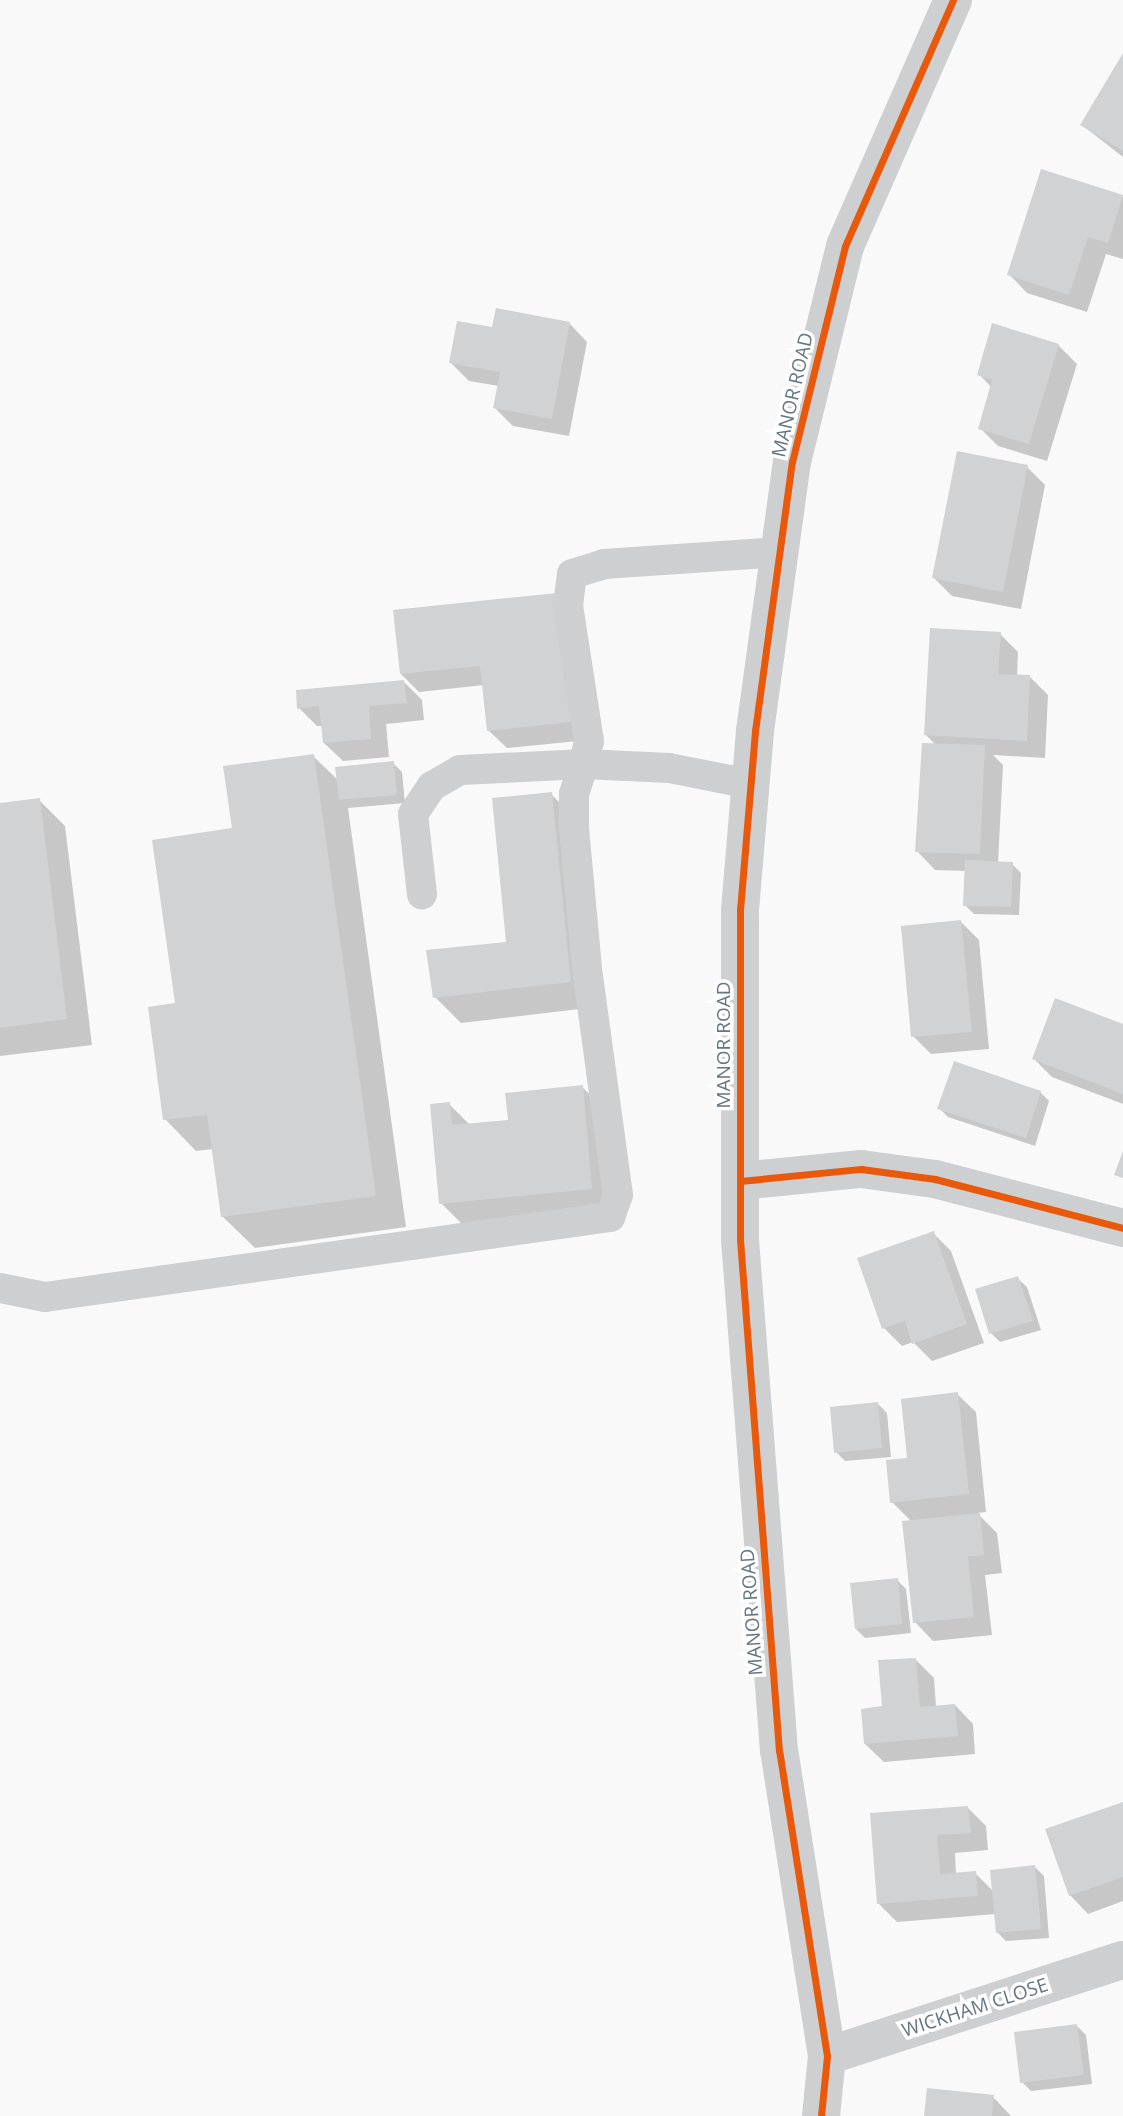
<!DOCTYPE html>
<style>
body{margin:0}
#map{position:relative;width:1123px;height:2116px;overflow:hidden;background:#f9f9f9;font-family:"Open Sans",sans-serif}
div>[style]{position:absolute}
.shadow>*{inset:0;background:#0003}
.building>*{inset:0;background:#d0d2d3}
.lane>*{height:30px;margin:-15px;padding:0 15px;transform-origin:15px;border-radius:15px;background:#cecfd0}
.street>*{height:38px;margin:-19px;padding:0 19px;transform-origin:19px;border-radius:19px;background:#cecfd0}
.cycleway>*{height:7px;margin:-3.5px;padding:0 3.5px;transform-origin:3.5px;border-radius:3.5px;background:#e8590c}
span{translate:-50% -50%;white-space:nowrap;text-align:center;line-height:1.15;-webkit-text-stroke:7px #fff;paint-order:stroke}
.street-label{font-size:19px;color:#657683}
</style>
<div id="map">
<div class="shadow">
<div style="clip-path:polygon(1123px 56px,1123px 157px,1082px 125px)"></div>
<div style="clip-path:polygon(1043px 171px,1123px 197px,1123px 259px,1106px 254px,1087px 312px,1027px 293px,1009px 274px)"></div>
<div style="clip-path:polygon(569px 323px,587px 342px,569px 436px,513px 426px,495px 408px,499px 386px,469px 381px,451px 363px,494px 329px)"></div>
<div style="clip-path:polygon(1058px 345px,1077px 364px,1047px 461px,998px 446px,980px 428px,992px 388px,979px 374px)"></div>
<div style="clip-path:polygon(1027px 467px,1045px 485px,1021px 609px,952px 596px,934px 578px)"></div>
<div style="clip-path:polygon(556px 595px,588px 740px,507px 748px,488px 730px,484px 685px,419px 692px,401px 674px)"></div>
<div style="clip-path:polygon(1000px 634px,1018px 652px,1017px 676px,1030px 677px,1048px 695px,1045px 758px,993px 755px,1003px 765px,998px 863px,1012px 864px,1021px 873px,1019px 915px,974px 914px,965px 905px,966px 871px,935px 870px,917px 851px,937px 746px,925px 734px)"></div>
<div style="clip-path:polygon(404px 682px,422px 700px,424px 720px,386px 724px,389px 757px,343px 761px,324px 743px,323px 726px,317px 726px,299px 708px)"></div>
<div style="clip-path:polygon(313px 756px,339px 781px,393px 763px,402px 772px,405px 803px,348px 808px,406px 1227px,255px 1248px,223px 1217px,213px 1149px,196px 1151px,165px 1119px,177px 1005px,234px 830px)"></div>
<div style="clip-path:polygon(551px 794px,577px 820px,596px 1007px,461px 1023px,435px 997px,508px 944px)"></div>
<div style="clip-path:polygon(39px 800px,65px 826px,92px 1045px,0 1056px,0 805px)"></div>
<div style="clip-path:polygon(961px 922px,979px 940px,989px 1049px,931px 1054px,913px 1036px)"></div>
<div style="clip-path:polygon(1123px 1026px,1123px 1104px,1052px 1077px,1034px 1059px)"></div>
<div style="clip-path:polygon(582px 1087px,608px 1112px,617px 1214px,467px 1229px,441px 1203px,449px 1104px,470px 1125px,510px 1122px)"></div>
<div style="clip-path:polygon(1040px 1092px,1049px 1101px,1035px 1146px,948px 1117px,939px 1108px)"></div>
<div style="clip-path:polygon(933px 1233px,951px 1251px,984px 1343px,932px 1361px,913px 1342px,902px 1346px,884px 1328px)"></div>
<div style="clip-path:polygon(1017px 1278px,1027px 1287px,1041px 1330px,1000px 1342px,991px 1333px)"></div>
<div style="clip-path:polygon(957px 1394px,976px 1412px,986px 1512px,977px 1513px,997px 1533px,1002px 1573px,985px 1575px,992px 1635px,933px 1641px,915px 1622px,911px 1521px,892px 1502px,909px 1459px)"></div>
<div style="clip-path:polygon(878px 1404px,887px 1413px,891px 1457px,845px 1461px,836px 1452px)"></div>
<div style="clip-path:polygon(897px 1580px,906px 1589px,911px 1633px,865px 1638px,856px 1629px)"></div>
<div style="clip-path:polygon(915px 1659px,934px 1678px,936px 1707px,955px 1705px,973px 1724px,975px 1754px,884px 1762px,865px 1744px)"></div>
<div style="clip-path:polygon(1123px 1804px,1123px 1901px,1088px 1914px,1070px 1895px)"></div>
<div style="clip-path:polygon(968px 1808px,986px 1826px,988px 1850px,955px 1853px,956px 1874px,975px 1873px,993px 1891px,1035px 1867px,1044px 1876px,1049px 1938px,1006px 1941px,997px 1932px,996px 1914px,897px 1922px,879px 1904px,872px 1815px)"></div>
<div style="clip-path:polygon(1077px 2026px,1086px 2035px,1092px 2084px,1031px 2091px,1022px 2082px)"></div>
<div style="clip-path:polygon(993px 2097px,1011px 2116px,926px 2116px)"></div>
</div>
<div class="building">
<div style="clip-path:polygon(1123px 53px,1123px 151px,1080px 125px)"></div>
<div style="clip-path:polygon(1041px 169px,1123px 195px,1108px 243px,1088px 237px,1069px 295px,1007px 275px)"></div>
<div style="clip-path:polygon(496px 308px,570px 322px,552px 419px,493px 408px,500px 372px,449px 363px,457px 321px,492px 327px)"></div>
<div style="clip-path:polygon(992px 323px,1059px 344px,1029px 444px,978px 429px,992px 380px,977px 375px)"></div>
<div style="clip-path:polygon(957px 451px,1028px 465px,1003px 592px,932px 578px)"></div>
<div style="clip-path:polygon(557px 593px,571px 722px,487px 731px,480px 666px,400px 674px,393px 610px)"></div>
<div style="clip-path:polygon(930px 628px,1001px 632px,998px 674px,1030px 675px,1027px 741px,924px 735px)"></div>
<div style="clip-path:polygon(404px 680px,407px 703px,369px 706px,371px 739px,323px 743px,319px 706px,297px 709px,296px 690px)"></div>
<div style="clip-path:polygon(922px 743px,985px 745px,980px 854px,915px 852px)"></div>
<div style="clip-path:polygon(314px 754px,376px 1196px,221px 1217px,207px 1115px,163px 1120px,148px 1007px,175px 1003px,152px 840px,232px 828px,223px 766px)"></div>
<div style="clip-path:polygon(394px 761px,397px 795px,339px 800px,335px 767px)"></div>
<div style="clip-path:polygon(552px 792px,571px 982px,433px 998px,426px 950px,506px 942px,492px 798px)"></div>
<div style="clip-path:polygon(40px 798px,67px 1019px,0 1028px,0 803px)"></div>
<div style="clip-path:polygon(965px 860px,1013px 862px,1011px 907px,963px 906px)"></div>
<div style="clip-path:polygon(961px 920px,972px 1032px,911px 1037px,901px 926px)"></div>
<div style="clip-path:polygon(1055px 998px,1123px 1024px,1123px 1094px,1032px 1059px)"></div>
<div style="clip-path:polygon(954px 1061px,1041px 1091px,1026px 1138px,937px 1109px)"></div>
<div style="clip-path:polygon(583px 1085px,592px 1189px,439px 1204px,430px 1104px,450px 1102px,452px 1125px,508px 1120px,505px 1093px)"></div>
<div style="clip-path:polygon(1123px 1151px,1123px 1178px,1114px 1175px)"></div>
<div style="clip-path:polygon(934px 1231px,967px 1324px,912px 1344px,905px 1321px,882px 1329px,857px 1258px)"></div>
<div style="clip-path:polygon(1018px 1276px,1033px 1321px,989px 1334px,975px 1289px)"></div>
<div style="clip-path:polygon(958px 1392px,969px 1494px,890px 1503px,886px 1460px,907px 1458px,901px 1399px)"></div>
<div style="clip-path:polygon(878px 1402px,882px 1448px,834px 1453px,830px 1407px)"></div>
<div style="clip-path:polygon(980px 1513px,984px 1555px,968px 1557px,974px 1617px,913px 1623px,902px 1521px)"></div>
<div style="clip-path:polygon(898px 1578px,902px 1624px,855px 1629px,850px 1583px)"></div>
<div style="clip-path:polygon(916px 1658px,920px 1707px,955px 1704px,958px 1736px,864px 1744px,861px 1709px,882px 1706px,878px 1660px)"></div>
<div style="clip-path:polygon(1123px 1802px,1123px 1877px,1069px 1896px,1045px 1829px)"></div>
<div style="clip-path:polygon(968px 1806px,971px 1833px,937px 1835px,940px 1874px,976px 1871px,978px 1896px,877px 1904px,870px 1813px)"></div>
<div style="clip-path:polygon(1035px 1865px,1041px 1929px,996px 1933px,990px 1870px)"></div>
<div style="clip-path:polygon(1077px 2024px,1084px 2075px,1020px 2083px,1014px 2032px)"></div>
<div style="clip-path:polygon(927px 2088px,994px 2095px,992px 2116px,924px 2116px)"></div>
</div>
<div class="lane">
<div style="left:750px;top:784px;width:83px;rotate:-168.8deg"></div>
<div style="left:669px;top:768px;width:85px;rotate:-177.3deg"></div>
<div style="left:584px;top:764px;width:24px;rotate:-78deg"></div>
<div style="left:589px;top:741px;width:137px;rotate:-98.8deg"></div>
<div style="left:568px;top:606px;width:32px;rotate:-83deg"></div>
<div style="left:572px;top:574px;width:34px;rotate:-17deg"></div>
<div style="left:604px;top:564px;width:176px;rotate:-3.9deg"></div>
<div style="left:0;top:1288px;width:46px;rotate:11.3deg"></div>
<div style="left:45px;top:1297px;width:571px;rotate:-8.06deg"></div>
<div style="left:610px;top:1217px;width:23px;rotate:-70deg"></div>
<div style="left:618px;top:1195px;width:229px;rotate:-97.8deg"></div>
<div style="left:587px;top:968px;width:140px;rotate:-95.3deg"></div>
<div style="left:574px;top:829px;width:35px;rotate:-90deg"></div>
<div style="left:574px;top:794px;width:32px;rotate:-72deg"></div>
<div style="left:584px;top:764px;width:124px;rotate:177.2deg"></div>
<div style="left:460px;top:770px;width:32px;rotate:150deg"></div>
<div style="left:432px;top:786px;width:34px;rotate:124deg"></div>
<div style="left:413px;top:814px;width:81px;rotate:83.6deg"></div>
</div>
<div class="street">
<div style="left:740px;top:1181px;width:122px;rotate:-5.7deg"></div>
<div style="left:861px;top:1169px;width:75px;rotate:7.7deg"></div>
<div style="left:935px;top:1179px;width:194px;rotate:14.6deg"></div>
<div style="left:827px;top:2056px;width:311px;rotate:-18deg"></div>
<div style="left:821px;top:2116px;width:60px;rotate:-84.3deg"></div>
<div style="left:827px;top:2056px;width:309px;rotate:-98.9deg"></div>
<div style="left:779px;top:1751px;width:513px;rotate:-94.36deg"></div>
<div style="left:740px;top:1239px;width:329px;rotate:-90deg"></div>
<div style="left:740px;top:910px;width:180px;rotate:-85.2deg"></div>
<div style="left:755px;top:731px;width:272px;rotate:-82.2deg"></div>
<div style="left:792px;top:462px;width:222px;rotate:-76.2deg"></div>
<div style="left:845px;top:246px;width:269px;rotate:-66.3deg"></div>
</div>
<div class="cycleway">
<div style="left:740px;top:1181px;width:122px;rotate:-5.7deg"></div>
<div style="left:861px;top:1169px;width:75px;rotate:7.7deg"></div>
<div style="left:935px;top:1179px;width:194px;rotate:14.6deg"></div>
<div style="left:821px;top:2116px;width:60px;rotate:-84.3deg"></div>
<div style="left:827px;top:2056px;width:309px;rotate:-98.9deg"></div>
<div style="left:779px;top:1751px;width:513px;rotate:-94.36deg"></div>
<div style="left:740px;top:1239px;width:329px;rotate:-90deg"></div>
<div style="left:740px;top:910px;width:180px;rotate:-85.2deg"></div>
<div style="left:755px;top:731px;width:272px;rotate:-82.2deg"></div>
<div style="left:792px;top:462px;width:222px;rotate:-76.2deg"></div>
<div style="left:845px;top:246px;width:269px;rotate:-66.3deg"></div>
</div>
<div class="street-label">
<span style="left:793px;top:395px;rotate:-77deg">MANOR ROAD</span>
<span style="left:724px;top:1045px;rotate:-90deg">MANOR ROAD</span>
<span style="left:752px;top:1612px;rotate:-94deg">MANOR ROAD</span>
<span style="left:975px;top:2008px;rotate:-18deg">WICKHAM CLOSE</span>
</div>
</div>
